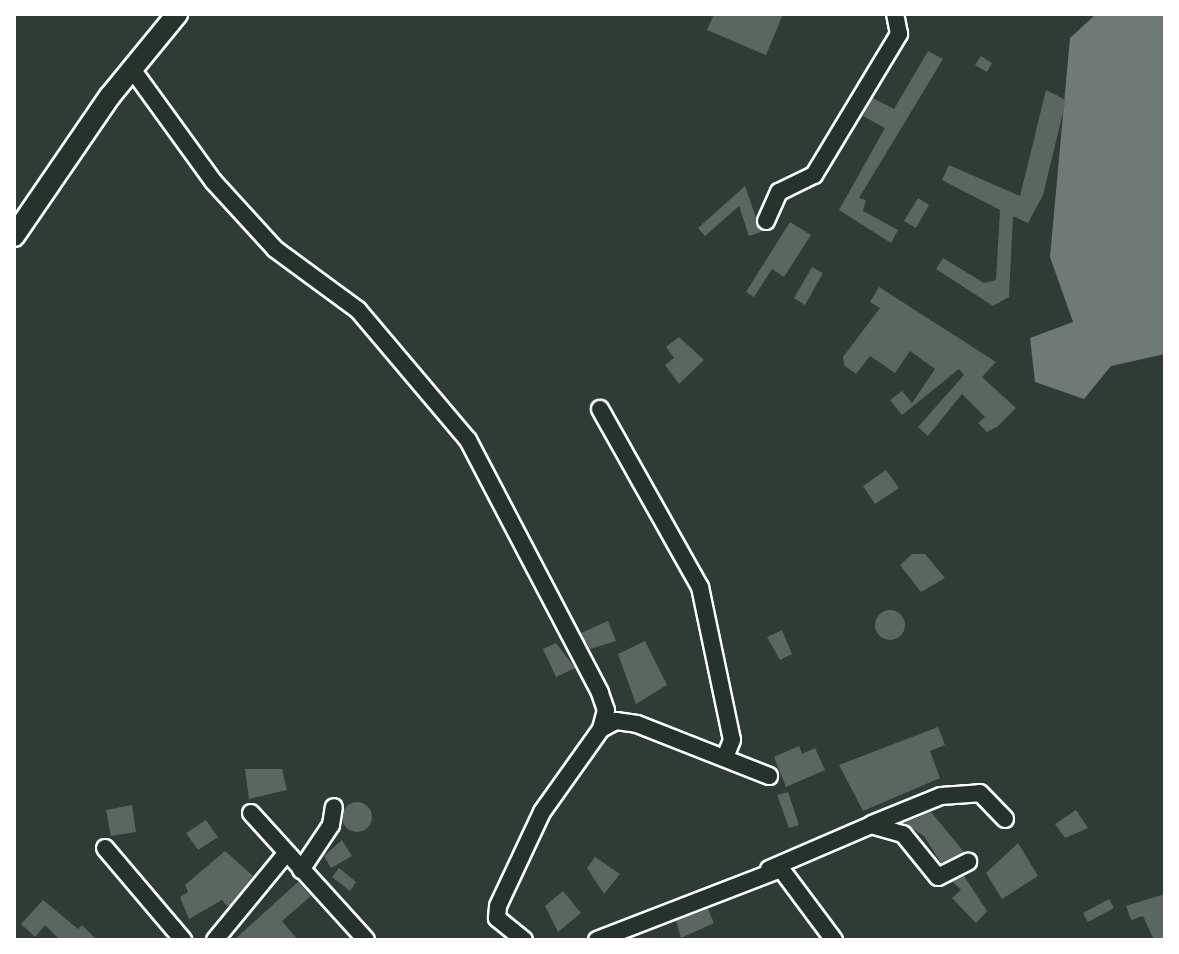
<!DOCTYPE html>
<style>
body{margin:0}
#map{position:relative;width:1179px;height:954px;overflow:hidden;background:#2f3b35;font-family:"Comic Neue",sans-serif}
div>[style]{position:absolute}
.water>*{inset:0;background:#707975}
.building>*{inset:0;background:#5b6661}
.round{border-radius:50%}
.roads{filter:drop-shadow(2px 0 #fff) drop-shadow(-2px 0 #fff) drop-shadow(0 2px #fff) drop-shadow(0 -2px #fff)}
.minor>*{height:16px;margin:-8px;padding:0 8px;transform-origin:8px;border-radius:8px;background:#26332d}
.major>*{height:20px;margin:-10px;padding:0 10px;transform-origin:10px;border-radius:10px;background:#26332d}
span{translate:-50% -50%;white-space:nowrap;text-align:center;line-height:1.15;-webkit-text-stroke:6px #26332d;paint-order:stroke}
.frame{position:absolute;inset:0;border:16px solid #fff;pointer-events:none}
</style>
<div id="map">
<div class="water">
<div style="clip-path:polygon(1096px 14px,1165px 14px,1165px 354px,1111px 366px,1084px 399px,1035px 382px,1030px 338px,1073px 322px,1050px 257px,1070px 38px)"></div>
</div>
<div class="building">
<div style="clip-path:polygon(714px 14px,783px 14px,766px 55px,707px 30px)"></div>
<div style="clip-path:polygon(928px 51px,943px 59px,859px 198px,866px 200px,863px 211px,898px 230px,891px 243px,839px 210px,885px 128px,863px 116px,873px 98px,894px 109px)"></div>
<div style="clip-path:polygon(981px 56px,992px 63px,987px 72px,975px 65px)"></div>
<div style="clip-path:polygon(1046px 90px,1066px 100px,1043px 195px,1028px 223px,1013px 216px,1009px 297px,993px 306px,936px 269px,943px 258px,984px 283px,996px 280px,1000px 210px,942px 180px,949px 165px,1020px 196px)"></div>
<div style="clip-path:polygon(745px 186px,761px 232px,749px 236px,739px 206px,705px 236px,698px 228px)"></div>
<div style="clip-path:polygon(918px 198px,929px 205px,916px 228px,904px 221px)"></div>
<div style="clip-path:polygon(790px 222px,811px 235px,784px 277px,772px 269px,754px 297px,746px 292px)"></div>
<div style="clip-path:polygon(812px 267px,823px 273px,805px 305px,794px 298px)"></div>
<div style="clip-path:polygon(879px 287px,996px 362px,982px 377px,1016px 408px,997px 427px,987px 432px,978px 423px,985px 417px,962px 394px,928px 436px,918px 427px,964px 375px,959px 369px,902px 415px,890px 400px,902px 391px,912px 403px,935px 369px,910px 351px,895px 373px,870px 356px,856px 374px,844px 365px,843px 357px,880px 308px,870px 302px)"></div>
<div style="clip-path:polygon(679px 337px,704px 360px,679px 384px,665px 365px,674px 358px,666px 347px)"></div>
<div style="clip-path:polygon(886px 470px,899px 488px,875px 504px,863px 486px)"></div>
<div style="clip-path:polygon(912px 554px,925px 554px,945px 578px,921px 592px,900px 565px)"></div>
<div class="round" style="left:875px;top:610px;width:30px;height:30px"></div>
<div style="clip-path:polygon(608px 621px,616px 641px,590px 649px,581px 633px)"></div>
<div style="clip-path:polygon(782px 630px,792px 654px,780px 660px,767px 637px)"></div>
<div style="clip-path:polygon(645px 641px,667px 685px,636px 704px,618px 654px)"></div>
<div style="clip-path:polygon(556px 643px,575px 668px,556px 677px,543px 649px)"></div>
<div style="clip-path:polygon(938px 727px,945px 745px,930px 751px,940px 778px,863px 811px,839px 765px)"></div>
<div style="clip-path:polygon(799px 746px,802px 754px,815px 748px,825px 770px,786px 787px,774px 757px)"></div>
<div style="clip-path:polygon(245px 769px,282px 769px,287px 790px,249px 799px)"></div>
<div style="clip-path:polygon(788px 792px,799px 825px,789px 828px,777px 795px)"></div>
<div class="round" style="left:342px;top:802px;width:30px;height:30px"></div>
<div style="clip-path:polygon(132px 805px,136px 832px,111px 836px,106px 810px)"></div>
<div style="clip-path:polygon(1076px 810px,1088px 828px,1065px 838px,1055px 824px)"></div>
<div style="clip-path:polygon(931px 812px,964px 852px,941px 863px,924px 836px,904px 823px)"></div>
<div style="clip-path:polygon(206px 820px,218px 837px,198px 850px,186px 833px)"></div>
<div style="clip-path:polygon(342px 840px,352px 856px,331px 868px,324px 856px)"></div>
<div style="clip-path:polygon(1018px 843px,1038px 876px,1002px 899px,986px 873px)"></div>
<div style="clip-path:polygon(225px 851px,253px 876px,228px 907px,222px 900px,189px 919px,180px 897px,188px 892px,185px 885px)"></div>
<div style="clip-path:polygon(595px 857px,620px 874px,604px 894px,587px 868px)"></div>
<div style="clip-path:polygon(339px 868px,356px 882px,350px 891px,332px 877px)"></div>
<div style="clip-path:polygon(964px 876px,987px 911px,976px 923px,952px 898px,961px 890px,953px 882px)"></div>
<div style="clip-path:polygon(298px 882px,311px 896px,282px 921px,298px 940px,234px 940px)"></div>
<div style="clip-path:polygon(563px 891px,581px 913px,558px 932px,545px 906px)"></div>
<div style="clip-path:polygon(1165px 894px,1165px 940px,1154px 940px,1143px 916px,1131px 920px,1126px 906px)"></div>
<div style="clip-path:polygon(1109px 899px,1114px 908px,1088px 922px,1083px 913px)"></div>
<div style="clip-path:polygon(43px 900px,78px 929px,82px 925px,97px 940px,60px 940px,45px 925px,35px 937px,21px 924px)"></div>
<div style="clip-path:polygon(708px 909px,714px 923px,681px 938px,676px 921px)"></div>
</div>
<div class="roads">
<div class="minor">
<div style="left:132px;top:69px;width:138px;rotate:54.1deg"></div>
<div style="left:213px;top:181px;width:92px;rotate:47.6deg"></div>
<div style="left:275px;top:249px;width:103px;rotate:36.3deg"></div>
<div style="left:358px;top:310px;width:170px;rotate:49.8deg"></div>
<div style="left:468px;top:440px;width:285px;rotate:62.4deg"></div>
<div style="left:600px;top:693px;width:18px;rotate:71deg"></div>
<div style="left:606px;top:710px;width:20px;rotate:105deg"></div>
<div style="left:766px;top:221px;width:32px;rotate:-66deg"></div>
<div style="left:779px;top:192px;width:39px;rotate:-26deg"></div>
<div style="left:814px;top:175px;width:165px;rotate:-58.9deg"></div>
<div style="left:899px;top:34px;width:20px;rotate:-101deg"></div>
<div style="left:600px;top:409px;width:204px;rotate:60.7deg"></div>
<div style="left:700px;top:587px;width:156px;rotate:78.2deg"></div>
<div style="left:732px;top:740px;width:18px;rotate:112deg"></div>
<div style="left:251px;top:813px;width:171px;rotate:47.8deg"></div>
<div style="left:872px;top:824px;width:74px;rotate:-22.1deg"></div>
<div style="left:941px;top:796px;width:39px;rotate:-4deg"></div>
<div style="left:980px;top:793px;width:36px;rotate:46deg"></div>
<div style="left:105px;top:848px;width:121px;rotate:49.7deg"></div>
<div style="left:769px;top:869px;width:111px;rotate:-23.3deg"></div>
<div style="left:871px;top:825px;width:33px;rotate:16deg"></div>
<div style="left:903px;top:834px;width:55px;rotate:50.9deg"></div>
<div style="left:938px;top:877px;width:34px;rotate:-27deg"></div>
<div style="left:301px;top:870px;width:54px;rotate:-56.3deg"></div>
<div style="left:331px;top:825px;width:18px;rotate:-81deg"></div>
<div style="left:215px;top:940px;width:109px;rotate:-50.6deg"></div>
<div style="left:524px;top:940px;width:35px;rotate:-141deg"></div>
<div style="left:497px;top:918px;width:12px;rotate:-85deg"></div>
<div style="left:498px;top:906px;width:104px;rotate:-64.9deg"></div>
<div style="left:542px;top:812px;width:102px;rotate:-54.6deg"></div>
<div style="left:601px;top:729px;width:17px;rotate:-28deg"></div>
<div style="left:616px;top:721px;width:21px;rotate:8deg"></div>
<div style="left:637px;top:724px;width:142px;rotate:21.5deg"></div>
<div style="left:597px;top:940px;width:197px;rotate:-21.1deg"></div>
<div style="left:781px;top:869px;width:89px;rotate:53.3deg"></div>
</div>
<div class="major">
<div style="left:14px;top:236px;width:170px;rotate:-55.6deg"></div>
<div style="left:110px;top:96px;width:106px;rotate:-50.7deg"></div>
</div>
</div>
<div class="frame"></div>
</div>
